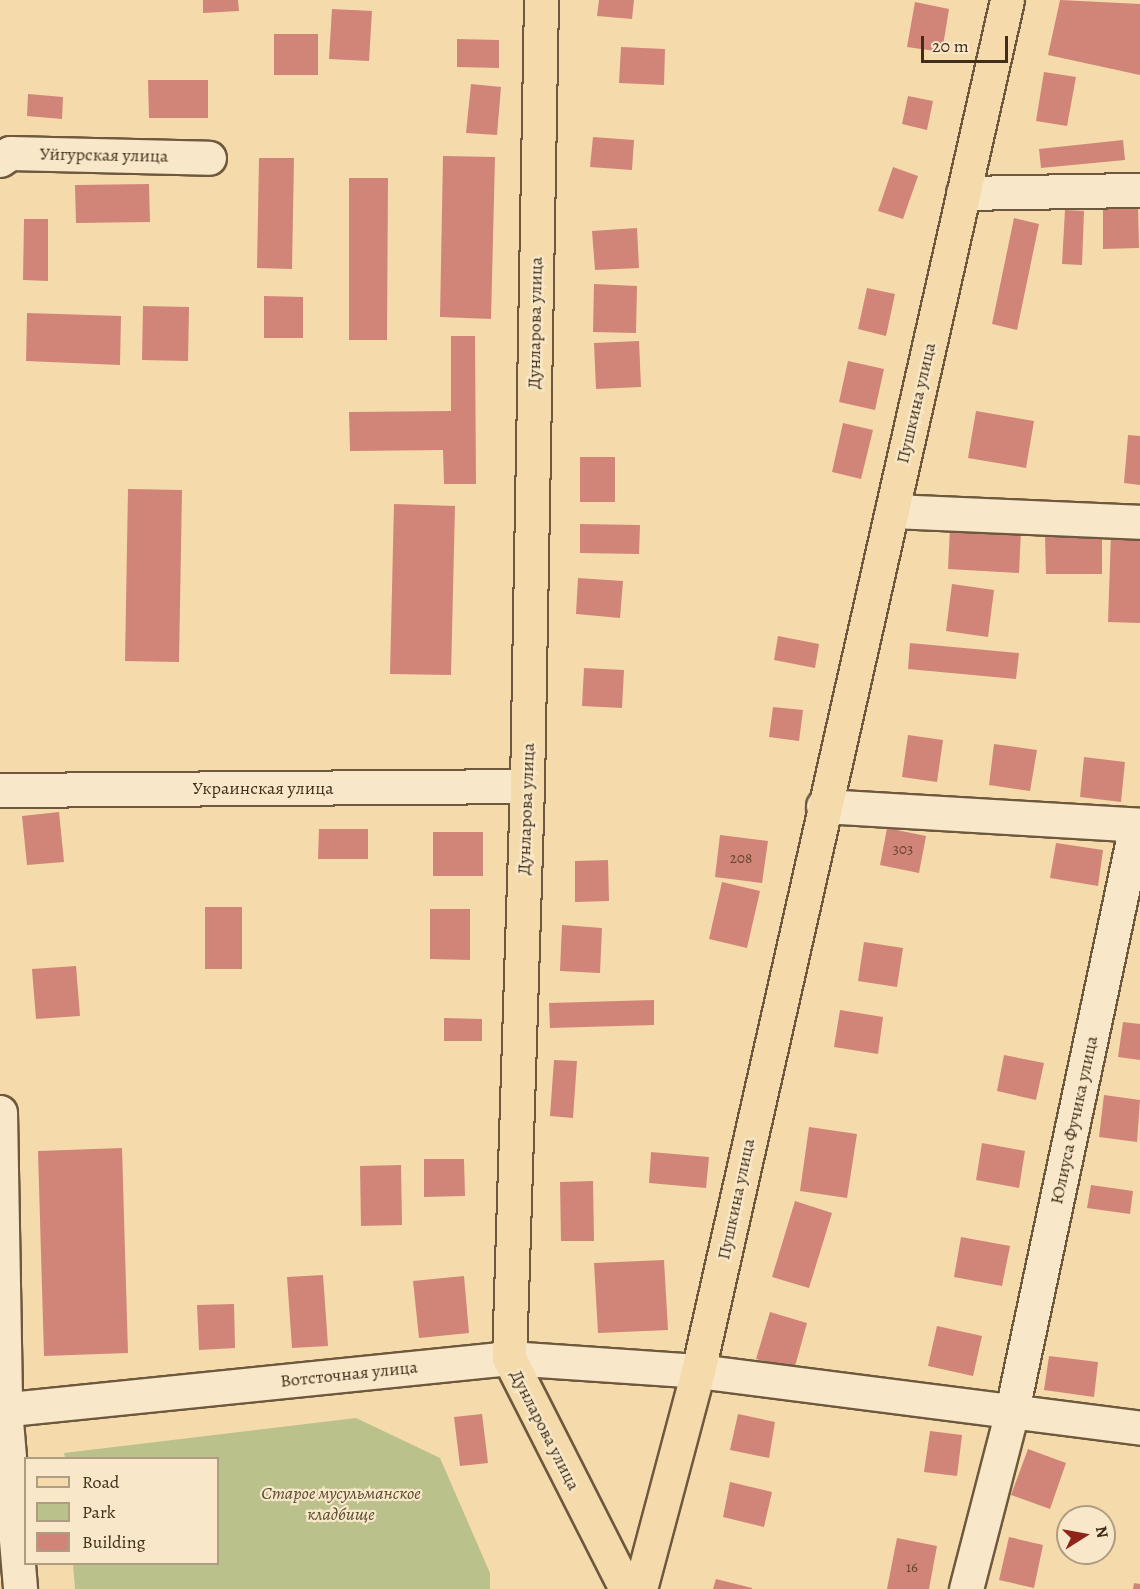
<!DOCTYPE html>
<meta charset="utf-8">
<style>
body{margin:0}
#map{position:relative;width:1140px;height:1589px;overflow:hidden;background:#f5dbac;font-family:Alegreya,serif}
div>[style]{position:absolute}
.green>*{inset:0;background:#bac18b}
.building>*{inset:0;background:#d18578}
.roads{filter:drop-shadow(2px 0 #6e583e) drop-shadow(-2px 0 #6e583e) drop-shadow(0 2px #6e583e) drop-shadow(0 -2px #6e583e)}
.minor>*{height:33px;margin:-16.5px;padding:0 16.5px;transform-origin:16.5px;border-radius:16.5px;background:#f8e8c9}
.major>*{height:33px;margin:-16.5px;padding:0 16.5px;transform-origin:16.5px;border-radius:16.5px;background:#f5dbac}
span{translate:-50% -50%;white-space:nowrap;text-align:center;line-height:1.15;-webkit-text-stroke:4.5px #f8e8c9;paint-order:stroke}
.number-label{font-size:15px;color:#654331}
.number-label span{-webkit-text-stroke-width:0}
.street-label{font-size:18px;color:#412d19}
.park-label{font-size:18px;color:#594b30;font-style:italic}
.legend{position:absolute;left:24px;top:1457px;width:195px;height:108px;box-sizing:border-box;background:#f8e8c9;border:2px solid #af9d83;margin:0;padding:8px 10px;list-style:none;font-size:18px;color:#412d19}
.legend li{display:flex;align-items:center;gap:12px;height:30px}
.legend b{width:30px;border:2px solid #af9d83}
.north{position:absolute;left:1056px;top:1505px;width:60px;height:60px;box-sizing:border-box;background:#f8e8c9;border:2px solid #af9d83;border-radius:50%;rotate:79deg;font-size:16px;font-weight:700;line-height:24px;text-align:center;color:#412d19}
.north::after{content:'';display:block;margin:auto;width:21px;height:27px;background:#8f2418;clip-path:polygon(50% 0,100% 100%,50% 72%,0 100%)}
.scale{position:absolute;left:921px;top:36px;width:87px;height:27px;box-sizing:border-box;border:3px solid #412d19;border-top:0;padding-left:8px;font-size:18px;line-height:21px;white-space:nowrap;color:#412d19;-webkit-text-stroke:4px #f8e8c9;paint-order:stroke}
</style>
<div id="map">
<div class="green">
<div style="clip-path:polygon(356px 1418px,440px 1458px,490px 1573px,490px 1589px,75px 1589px,73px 1564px,218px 1564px,218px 1458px,65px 1458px,64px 1453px)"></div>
</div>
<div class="building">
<div style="clip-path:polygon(203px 0,238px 0,239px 11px,203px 13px)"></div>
<div style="clip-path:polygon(599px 0,634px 0,632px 19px,597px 16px)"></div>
<div style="clip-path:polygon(1060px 0,1140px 4px,1140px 75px,1048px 55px)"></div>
<div style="clip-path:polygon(915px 2px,949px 9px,942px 52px,907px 47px)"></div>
<div style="clip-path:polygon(332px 9px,372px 11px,369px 61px,329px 59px)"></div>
<div style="clip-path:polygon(274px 34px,318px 34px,318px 75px,274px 75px)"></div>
<div style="clip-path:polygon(457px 39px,499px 40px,499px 68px,457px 67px)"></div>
<div style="clip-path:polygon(621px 47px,665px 49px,664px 85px,619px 83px)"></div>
<div style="clip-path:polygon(1044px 72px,1076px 77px,1067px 126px,1036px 121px)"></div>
<div style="clip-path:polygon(148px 80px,208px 80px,208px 118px,149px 118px)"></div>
<div style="clip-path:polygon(471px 84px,501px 87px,497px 135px,466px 133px)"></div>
<div style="clip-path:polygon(28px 94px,63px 97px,62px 119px,27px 116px)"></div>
<div style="clip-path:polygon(908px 96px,933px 101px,927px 130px,902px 124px)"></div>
<div style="clip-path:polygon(593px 137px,634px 140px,632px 170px,590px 167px)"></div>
<div style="clip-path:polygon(1123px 140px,1125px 160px,1041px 168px,1039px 149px)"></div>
<div style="clip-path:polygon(443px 156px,495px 157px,491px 319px,440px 317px)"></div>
<div style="clip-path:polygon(259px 158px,294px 158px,292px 269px,257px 268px)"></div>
<div style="clip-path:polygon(893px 167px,918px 176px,903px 219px,878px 211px)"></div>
<div style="clip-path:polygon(349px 178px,388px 178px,387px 340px,349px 340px)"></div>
<div style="clip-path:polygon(149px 184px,150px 222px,76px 223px,75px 185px)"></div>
<div style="clip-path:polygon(1138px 207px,1139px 248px,1103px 249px,1103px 208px)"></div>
<div style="clip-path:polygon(1065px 210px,1084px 211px,1082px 265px,1062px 264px)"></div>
<div style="clip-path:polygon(1014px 218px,1039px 224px,1017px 330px,992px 324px)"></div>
<div style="clip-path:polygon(24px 219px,48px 219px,48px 281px,23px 280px)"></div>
<div style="clip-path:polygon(637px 228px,639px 268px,595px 270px,592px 231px)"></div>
<div style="clip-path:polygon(594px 284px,637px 286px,636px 333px,593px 332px)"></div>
<div style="clip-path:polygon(867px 288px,895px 294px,886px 336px,858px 329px)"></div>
<div style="clip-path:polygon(264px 296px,303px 297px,303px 338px,264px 338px)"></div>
<div style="clip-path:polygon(143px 306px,189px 307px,188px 361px,142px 360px)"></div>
<div style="clip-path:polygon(27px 313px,121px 316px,120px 365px,26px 361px)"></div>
<div style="clip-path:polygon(451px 336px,475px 336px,476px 484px,444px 484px,443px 450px,350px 451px,349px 412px,451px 411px)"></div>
<div style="clip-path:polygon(639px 341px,641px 387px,596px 389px,594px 343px)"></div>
<div style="clip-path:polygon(848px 361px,884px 369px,875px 410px,839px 402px)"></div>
<div style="clip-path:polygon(976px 411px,1034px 421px,1026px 468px,968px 458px)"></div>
<div style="clip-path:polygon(843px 423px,873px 430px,861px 479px,832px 472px)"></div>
<div style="clip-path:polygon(1128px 435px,1140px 436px,1140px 485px,1124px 483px)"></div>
<div style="clip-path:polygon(580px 457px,615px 457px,615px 502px,580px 502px)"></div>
<div style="clip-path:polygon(128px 489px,182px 490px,179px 662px,125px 661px)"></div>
<div style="clip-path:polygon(394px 504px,455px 506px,451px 675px,390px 674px)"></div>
<div style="clip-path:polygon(580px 524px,640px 525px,639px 554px,580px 553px)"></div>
<div style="clip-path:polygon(950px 527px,1021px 531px,1019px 573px,948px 569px)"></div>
<div style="clip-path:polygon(1111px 533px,1140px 534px,1140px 623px,1108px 622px)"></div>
<div style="clip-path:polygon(1045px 536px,1102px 536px,1102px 574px,1046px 574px)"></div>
<div style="clip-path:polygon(578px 578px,623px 581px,620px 618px,576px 614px)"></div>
<div style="clip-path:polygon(952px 584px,994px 590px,988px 637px,946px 631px)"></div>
<div style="clip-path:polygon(778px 636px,819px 644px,815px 668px,774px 660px)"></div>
<div style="clip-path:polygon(910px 643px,1019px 653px,1016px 679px,908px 669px)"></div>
<div style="clip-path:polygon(584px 668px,624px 670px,622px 708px,582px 706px)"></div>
<div style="clip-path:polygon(773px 707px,803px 710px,799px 741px,769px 737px)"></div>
<div style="clip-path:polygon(908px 735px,943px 740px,937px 782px,902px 777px)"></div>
<div style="clip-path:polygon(994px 744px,1037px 750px,1030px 791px,989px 785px)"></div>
<div style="clip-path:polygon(1084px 757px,1125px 762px,1121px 802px,1080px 797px)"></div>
<div style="clip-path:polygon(59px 812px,64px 862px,27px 865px,22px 816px)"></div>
<div style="clip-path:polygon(887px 828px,926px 836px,919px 873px,880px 865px)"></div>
<div style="clip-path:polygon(319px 829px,368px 829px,368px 859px,318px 859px)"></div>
<div style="clip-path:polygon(433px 832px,483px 832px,483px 876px,433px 876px)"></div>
<div style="clip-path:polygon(720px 835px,768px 841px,762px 883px,715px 877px)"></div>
<div style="clip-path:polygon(1056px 843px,1103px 850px,1098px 886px,1050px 878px)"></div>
<div style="clip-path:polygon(608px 860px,609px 901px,575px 902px,575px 861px)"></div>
<div style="clip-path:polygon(722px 882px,760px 891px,747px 948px,709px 939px)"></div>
<div style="clip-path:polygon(205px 907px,242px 907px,242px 969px,205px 969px)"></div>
<div style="clip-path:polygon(430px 909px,470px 909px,470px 960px,430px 959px)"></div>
<div style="clip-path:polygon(562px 925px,602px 928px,600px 973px,560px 971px)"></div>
<div style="clip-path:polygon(864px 942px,903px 948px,897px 987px,858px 981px)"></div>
<div style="clip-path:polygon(76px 966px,80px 1016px,36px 1019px,32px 969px)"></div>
<div style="clip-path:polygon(654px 1000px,654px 1025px,550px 1028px,549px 1003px)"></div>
<div style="clip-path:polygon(840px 1010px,883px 1017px,878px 1054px,834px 1047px)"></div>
<div style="clip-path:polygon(444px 1018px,482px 1019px,482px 1041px,444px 1041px)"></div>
<div style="clip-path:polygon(1123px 1022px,1140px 1024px,1140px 1060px,1118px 1057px)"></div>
<div style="clip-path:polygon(1004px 1055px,1044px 1063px,1036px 1100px,997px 1091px)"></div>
<div style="clip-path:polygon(554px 1060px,577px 1061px,573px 1118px,550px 1116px)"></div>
<div style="clip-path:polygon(1104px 1095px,1140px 1100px,1137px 1142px,1099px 1137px)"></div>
<div style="clip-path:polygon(809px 1127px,857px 1134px,847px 1198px,800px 1191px)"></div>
<div style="clip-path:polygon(982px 1143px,1025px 1151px,1019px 1188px,976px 1180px)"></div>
<div style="clip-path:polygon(122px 1148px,128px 1353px,44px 1356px,38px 1151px)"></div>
<div style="clip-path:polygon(651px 1152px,709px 1157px,706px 1188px,649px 1183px)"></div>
<div style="clip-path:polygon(424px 1159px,464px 1159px,465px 1196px,424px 1197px)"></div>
<div style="clip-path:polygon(401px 1165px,402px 1225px,361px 1226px,360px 1166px)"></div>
<div style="clip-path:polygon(593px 1181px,594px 1241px,561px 1241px,560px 1182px)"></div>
<div style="clip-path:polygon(1091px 1185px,1133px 1191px,1130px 1214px,1087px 1208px)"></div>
<div style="clip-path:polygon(795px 1201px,832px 1213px,809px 1288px,772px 1277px)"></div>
<div style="clip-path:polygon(961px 1237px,1010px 1246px,1002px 1286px,954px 1277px)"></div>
<div style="clip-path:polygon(664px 1260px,668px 1330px,598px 1333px,594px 1263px)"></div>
<div style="clip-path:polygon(323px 1275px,328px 1346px,292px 1348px,287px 1277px)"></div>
<div style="clip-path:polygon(464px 1276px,469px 1333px,419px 1338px,413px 1281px)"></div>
<div style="clip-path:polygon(234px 1304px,235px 1348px,199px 1350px,197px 1305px)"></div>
<div style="clip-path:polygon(770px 1312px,807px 1323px,794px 1370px,756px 1359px)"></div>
<div style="clip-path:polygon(937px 1326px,982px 1336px,973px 1376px,928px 1366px)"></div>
<div style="clip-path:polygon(1049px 1356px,1098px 1362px,1094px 1397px,1044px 1390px)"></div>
<div style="clip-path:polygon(482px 1414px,488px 1463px,460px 1466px,454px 1417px)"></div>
<div style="clip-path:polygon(738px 1414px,775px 1422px,769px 1458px,730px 1450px)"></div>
<div style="clip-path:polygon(930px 1431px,962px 1435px,957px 1476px,924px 1472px)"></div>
<div style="clip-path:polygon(1028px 1449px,1066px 1463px,1050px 1509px,1011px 1495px)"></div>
<div style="clip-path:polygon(730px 1482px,772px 1492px,764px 1527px,723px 1517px)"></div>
<div style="clip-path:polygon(1009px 1537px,1043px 1545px,1034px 1588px,999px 1580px)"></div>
<div style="clip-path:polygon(897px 1538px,937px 1546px,929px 1589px,887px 1589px)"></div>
<div style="clip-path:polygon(716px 1579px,752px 1588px,752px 1589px,713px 1589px)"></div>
<div style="clip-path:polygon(1134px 1583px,1140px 1584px,1140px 1589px,1133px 1589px)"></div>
</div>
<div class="roads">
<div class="minor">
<div style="left:0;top:160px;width:12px;rotate:-35deg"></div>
<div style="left:10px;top:153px;width:199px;rotate:1.4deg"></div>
<div style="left:963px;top:193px;width:177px;rotate:-1deg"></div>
<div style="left:892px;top:511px;width:248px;rotate:2.5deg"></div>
<div style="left:0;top:790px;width:527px;rotate:-0.43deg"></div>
<div style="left:823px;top:806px;width:318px;rotate:3.4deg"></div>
<div style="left:0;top:1112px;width:297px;rotate:89deg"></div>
<div style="left:5px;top:1409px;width:181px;rotate:85.2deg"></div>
<div style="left:0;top:1410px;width:512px;rotate:-5.83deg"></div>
<div style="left:509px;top:1358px;width:189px;rotate:3.9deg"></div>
<div style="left:698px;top:1371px;width:446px;rotate:7.3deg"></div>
<div style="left:966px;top:1589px;width:180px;rotate:-75.5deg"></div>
<div style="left:1011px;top:1415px;width:603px;rotate:-78.04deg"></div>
</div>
<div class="major">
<div style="left:541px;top:0;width:786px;rotate:91.02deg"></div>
<div style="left:527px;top:786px;width:572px;rotate:91.8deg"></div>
<div style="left:509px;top:1358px;width:259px;rotate:63.1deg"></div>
<div style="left:640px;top:1589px;width:226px;rotate:-75.1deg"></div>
<div style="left:698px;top:1371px;width:1405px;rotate:-77.3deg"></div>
</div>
</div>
<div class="number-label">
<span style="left:903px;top:850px">303</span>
<span style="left:741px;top:859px">208</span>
<span style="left:912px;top:1568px">16</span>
</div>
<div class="street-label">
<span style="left:104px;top:155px;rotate:1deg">Уйгурская улица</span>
<span style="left:535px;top:323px;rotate:-89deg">Дунларова улица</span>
<span style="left:916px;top:403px;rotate:-77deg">Пушкина улица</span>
<span style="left:263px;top:788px">Украинская улица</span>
<span style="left:526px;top:809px;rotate:-88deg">Дунларова улица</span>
<span style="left:1074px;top:1120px;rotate:-78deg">Юлиуса Фучика улица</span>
<span style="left:736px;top:1199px;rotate:-78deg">Пушкина улица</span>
<span style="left:349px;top:1374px;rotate:-6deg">Вотсточная улица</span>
<span style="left:545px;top:1430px;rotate:63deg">Дунларова улица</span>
</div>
<div class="park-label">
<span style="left:341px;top:1504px">Старое мусульманское<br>кладбище</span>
</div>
<ul class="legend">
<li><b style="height:8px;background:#f5dbac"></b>Road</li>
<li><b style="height:16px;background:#bac18b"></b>Park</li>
<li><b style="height:16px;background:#d18578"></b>Building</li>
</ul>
<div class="north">N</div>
<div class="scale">20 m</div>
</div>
